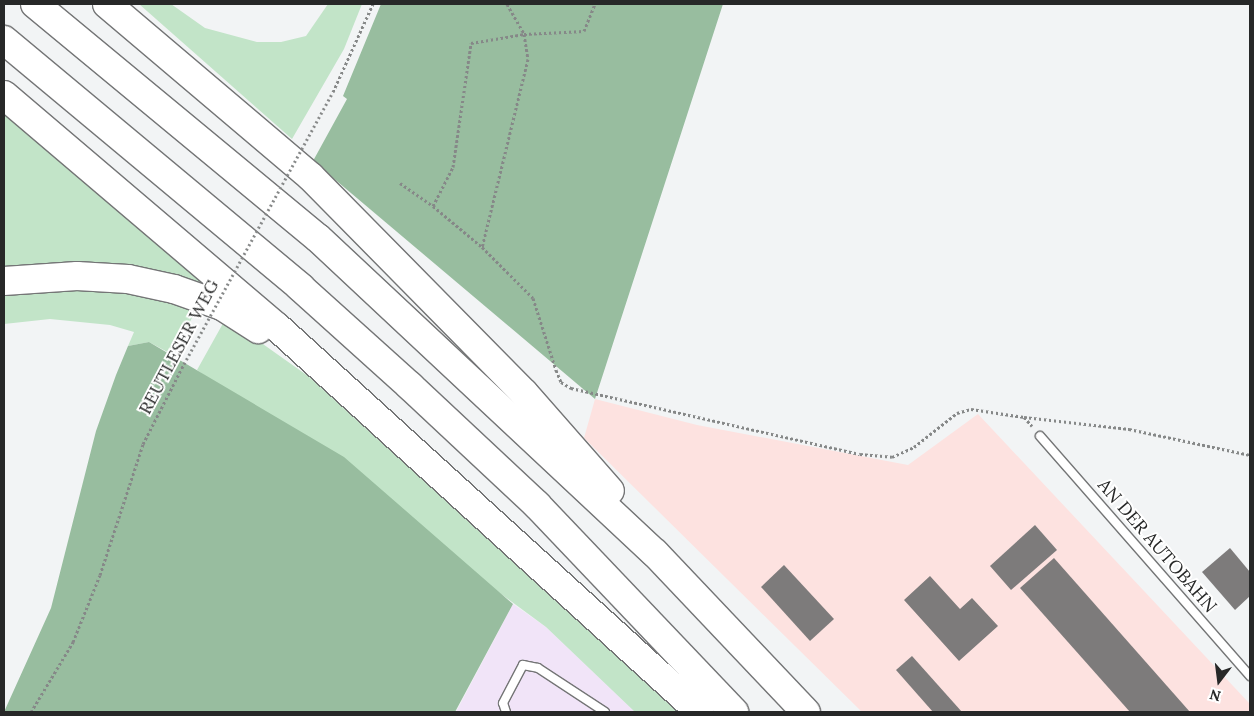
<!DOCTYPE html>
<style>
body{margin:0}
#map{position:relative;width:1254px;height:716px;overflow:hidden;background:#f2f4f5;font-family:Lora,serif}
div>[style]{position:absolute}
.commercial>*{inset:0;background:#f1e4f8}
.industrial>*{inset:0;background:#fde2e0}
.green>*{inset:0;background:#c2e4c8}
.forest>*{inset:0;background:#98bd9f}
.building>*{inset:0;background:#7d7b7b}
.path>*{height:3px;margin-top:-1.5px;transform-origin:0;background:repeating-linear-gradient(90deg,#868888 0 2.5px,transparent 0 5px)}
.roads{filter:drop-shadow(1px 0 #747576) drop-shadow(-1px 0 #747576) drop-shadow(0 1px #747576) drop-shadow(0 -1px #747576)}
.lane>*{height:8px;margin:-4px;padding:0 4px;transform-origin:4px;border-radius:4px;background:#fff}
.highway>*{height:28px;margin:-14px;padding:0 14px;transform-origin:14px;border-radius:14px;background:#fff}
.path-bridge>*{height:3px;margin-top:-1.5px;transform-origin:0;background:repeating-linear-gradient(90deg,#868888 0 2.5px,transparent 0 5px)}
span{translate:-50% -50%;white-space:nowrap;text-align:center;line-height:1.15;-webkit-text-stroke:4px #fff;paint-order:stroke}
.street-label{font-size:18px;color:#272828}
.frame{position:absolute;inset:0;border:5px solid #272828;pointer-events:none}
.north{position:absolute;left:1194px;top:656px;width:50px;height:50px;-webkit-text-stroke:4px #fff;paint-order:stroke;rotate:195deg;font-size:14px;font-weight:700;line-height:20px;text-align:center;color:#272828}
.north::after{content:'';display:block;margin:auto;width:18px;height:22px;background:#272828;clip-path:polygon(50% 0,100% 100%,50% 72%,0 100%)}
</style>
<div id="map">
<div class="commercial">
<div style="clip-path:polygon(513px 604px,546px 627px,635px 712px,456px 712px)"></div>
</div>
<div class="industrial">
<div style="clip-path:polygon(595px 399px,697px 425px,908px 465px,978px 414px,1250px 704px,1250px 712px,862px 712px,584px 438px)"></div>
</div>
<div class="green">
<div style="clip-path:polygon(139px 4px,171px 4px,205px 28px,257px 42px,281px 42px,306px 36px,328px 4px,362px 4px,344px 49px,292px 139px)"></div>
<div style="clip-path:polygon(4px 109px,211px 285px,207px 292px,4px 273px)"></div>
<div style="clip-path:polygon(104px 285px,198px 306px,173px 355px,149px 342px,128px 346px,134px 332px,110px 325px,50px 319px,4px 324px,4px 289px)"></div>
<div style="clip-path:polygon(226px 318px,308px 376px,679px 712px,635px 712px,546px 627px,197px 370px)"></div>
</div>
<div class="forest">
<div style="clip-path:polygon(381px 4px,723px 4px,595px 399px,313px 161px,347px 99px,343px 96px)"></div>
<div style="clip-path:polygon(149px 342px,344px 457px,513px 604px,455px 712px,4px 712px,51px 608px,96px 431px,116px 375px,128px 346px)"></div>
</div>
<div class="building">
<div style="clip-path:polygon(1035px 525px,1057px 550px,1011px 590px,990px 566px)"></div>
<div style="clip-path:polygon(1230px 548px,1250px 572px,1250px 596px,1235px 610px,1202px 572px)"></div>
<div style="clip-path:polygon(1054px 558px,1190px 712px,1130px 712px,1020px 588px)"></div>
<div style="clip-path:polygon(784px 565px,834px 619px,810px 641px,761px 587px)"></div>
<div style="clip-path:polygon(930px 576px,960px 609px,972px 598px,998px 626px,959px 661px,904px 600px)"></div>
<div style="clip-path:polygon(912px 656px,962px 712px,933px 712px,896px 670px)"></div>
</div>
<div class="path">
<div style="left:507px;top:4px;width:34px;rotate:60deg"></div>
<div style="left:524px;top:34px;width:60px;rotate:-2.9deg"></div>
<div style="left:584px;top:31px;width:29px;rotate:-68deg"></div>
<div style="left:333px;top:92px;width:97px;rotate:-65.6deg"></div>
<div style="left:400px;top:183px;width:40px;rotate:34.9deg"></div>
<div style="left:433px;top:206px;width:64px;rotate:39.9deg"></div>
<div style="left:482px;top:247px;width:72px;rotate:45deg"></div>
<div style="left:533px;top:298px;width:76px;rotate:72.3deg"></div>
<div style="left:556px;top:370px;width:13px;rotate:67deg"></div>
<div style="left:561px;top:382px;width:12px;rotate:31deg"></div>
<div style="left:571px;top:388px;width:296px;rotate:12.9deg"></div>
<div style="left:860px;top:454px;width:32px;rotate:5deg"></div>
<div style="left:892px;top:457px;width:24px;rotate:-24deg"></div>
<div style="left:914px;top:447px;width:55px;rotate:-38.3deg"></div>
<div style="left:957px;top:413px;width:15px;rotate:-16deg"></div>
<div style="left:971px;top:409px;width:54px;rotate:8.6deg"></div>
<div style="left:1024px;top:417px;width:12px;rotate:48deg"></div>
<div style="left:433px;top:206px;width:44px;rotate:-62.9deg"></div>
<div style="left:453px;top:167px;width:125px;rotate:-81.7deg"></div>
<div style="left:471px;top:43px;width:54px;rotate:-9.6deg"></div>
<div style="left:524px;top:34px;width:25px;rotate:81deg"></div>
<div style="left:528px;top:59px;width:194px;rotate:103.7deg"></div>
<div style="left:1024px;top:417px;width:106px;rotate:6.5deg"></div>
<div style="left:1129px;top:429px;width:124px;rotate:12.1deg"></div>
<div style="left:31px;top:712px;width:82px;rotate:-59deg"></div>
<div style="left:73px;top:642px;width:72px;rotate:-68.1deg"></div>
<div style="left:100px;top:575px;width:138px;rotate:-71.8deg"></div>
<div style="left:143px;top:444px;width:90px;rotate:-62.9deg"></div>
</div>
<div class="roads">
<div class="lane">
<div style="left:1040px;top:436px;width:319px;rotate:48.8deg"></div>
<div style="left:506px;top:712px;width:9px;rotate:-108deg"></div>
<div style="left:503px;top:703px;width:43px;rotate:-62.2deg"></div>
<div style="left:523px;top:665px;width:15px;rotate:11deg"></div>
<div style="left:538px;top:668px;width:80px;rotate:33.3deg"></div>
</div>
<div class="highway">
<div style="left:35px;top:4px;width:367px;rotate:39.6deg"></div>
<div style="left:318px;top:238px;width:461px;rotate:43.1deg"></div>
<div style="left:655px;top:553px;width:219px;rotate:46.5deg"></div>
<div style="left:107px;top:4px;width:267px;rotate:40.3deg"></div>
<div style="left:311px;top:177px;width:303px;rotate:45.4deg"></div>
<div style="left:524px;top:393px;width:130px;rotate:48.7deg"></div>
<div style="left:4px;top:40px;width:386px;rotate:39.8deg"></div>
<div style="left:300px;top:287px;width:148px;rotate:42deg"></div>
<div style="left:410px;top:386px;width:174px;rotate:43.1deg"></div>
<div style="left:537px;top:505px;width:286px;rotate:46.4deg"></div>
<div style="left:4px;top:95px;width:358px;rotate:40.4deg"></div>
<div style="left:277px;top:327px;width:572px;rotate:42.31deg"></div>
<div style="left:4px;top:281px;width:73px;rotate:-3.9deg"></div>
<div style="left:77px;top:276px;width:51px;rotate:3.4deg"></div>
<div style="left:128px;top:279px;width:47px;rotate:12.3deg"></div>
<div style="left:174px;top:289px;width:51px;rotate:19.5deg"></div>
<div style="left:222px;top:306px;width:43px;rotate:32.6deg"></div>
</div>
</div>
<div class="path-bridge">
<div style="left:184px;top:364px;width:310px;rotate:-61.3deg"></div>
</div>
<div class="street-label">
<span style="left:179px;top:347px;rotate:-62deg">REUTLESER WEG</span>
<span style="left:1157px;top:546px;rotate:49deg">AN DER AUTOBAHN</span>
</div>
<div class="frame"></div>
<div class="north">N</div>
</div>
